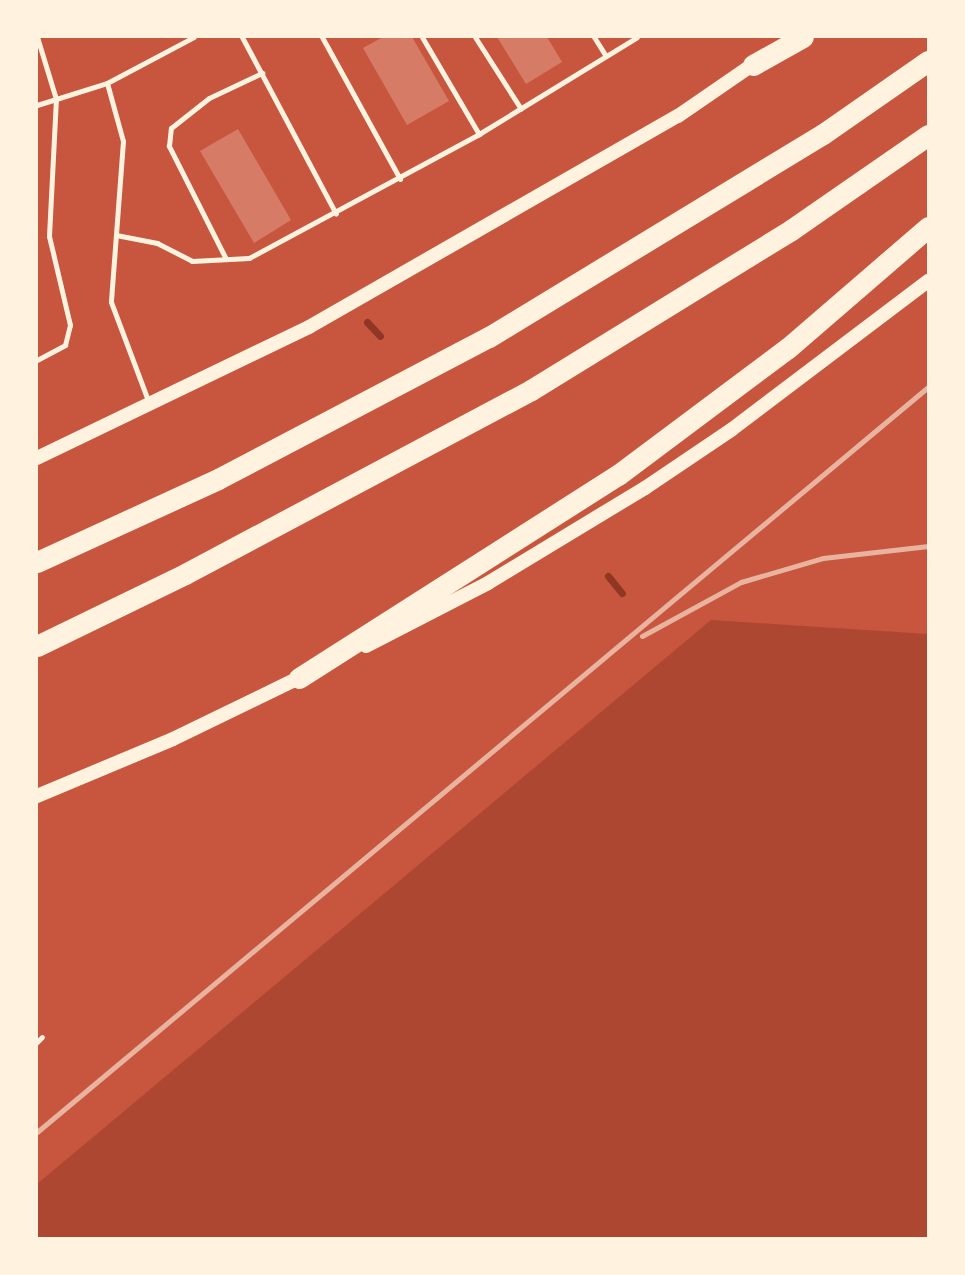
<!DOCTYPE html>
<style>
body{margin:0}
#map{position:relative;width:965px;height:1275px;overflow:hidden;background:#c8553d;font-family:"Fira Sans Condensed",sans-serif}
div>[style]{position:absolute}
.green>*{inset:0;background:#ae4732}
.stream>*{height:7px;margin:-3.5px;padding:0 3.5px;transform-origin:3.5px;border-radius:3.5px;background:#8f3625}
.building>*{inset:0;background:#d67c66}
.service>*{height:5px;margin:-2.5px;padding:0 2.5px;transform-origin:2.5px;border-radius:2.5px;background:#fff3e0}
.secondary>*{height:14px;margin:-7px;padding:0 7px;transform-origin:7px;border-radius:7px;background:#fff3e0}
.motorway>*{height:21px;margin:-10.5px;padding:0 10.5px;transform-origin:10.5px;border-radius:10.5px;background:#fff3e0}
.rail>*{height:5px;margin:-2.5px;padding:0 2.5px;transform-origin:2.5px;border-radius:2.5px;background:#e9b49f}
span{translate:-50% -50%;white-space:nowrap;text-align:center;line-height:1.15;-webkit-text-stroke:5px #fff3e0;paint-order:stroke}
.frame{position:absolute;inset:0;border:38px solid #fff3e0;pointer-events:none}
</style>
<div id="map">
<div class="green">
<div style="clip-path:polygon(711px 620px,928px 634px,928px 1238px,37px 1238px,37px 1184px)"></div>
</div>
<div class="stream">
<div style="left:367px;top:322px;width:19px;rotate:47deg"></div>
<div style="left:608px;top:576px;width:22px;rotate:51deg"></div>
</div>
<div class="building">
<div style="clip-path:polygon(383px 37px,412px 37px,449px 101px,407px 125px,363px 48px)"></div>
<div style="clip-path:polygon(497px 37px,547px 37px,562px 62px,526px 84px)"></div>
<div style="clip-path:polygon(238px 129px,291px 220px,254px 243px,200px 151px)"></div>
</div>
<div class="service">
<div style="left:242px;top:37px;width:200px;rotate:62deg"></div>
<div style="left:322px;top:37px;width:162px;rotate:61.2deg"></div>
<div style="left:422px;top:37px;width:113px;rotate:59.6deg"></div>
<div style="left:475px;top:37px;width:85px;rotate:57.4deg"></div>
<div style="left:594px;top:37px;width:22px;rotate:58deg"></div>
<div style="left:107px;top:83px;width:98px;rotate:-27.9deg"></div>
<div style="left:37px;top:105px;width:73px;rotate:-17.4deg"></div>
<div style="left:107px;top:83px;width:60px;rotate:74.6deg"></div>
<div style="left:123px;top:141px;width:161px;rotate:94.3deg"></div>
<div style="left:111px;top:302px;width:108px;rotate:69.4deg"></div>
<div style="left:116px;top:235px;width:42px;rotate:11deg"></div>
<div style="left:157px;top:243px;width:39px;rotate:27deg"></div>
<div style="left:192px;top:261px;width:57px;rotate:-3deg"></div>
<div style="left:249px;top:258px;width:261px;rotate:-28.3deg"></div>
<div style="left:479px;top:134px;width:185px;rotate:-31.5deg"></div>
<div style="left:226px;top:259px;width:127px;rotate:-116.8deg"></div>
<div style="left:169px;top:146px;width:18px;rotate:-84deg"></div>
<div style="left:171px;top:128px;width:48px;rotate:-38.3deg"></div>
<div style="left:209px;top:98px;width:59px;rotate:-25.3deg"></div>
<div style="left:37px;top:360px;width:32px;rotate:-28deg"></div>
<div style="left:65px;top:345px;width:21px;rotate:-76deg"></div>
<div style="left:70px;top:325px;width:91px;rotate:-103.3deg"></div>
<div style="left:49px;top:236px;width:137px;rotate:-87.1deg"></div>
<div style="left:56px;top:99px;width:65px;rotate:-107deg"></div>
<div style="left:37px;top:1042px;width:7px;rotate:-45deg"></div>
</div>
<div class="secondary">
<div style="left:37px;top:458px;width:302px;rotate:-25.7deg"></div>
<div style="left:309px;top:327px;width:425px;rotate:-29.8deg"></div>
<div style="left:678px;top:116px;width:97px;rotate:-34.5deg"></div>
<div style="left:366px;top:646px;width:137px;rotate:-27.3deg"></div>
<div style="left:488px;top:583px;width:184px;rotate:-31.2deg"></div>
<div style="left:645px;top:488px;width:104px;rotate:-34deg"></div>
<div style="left:731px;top:430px;width:247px;rotate:-37.1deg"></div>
<div style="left:37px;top:796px;width:147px;rotate:-22.7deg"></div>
<div style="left:173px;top:739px;width:149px;rotate:-25.9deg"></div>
</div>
<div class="motorway">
<div style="left:753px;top:65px;width:57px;rotate:-29.2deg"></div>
<div style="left:37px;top:562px;width:199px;rotate:-24.6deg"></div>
<div style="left:218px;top:479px;width:306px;rotate:-27.7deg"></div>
<div style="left:489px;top:337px;width:391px;rotate:-31.3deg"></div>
<div style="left:823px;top:134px;width:128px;rotate:-34.8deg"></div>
<div style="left:37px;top:646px;width:165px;rotate:-25.9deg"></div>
<div style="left:185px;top:574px;width:392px;rotate:-28deg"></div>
<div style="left:531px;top:390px;width:305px;rotate:-31.6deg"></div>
<div style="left:791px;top:230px;width:167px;rotate:-34.7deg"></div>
<div style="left:299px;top:678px;width:378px;rotate:-32.5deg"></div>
<div style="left:618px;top:475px;width:212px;rotate:-36.8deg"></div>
<div style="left:788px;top:348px;width:185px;rotate:-40.8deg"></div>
</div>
<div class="rail">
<div style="left:642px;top:636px;width:113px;rotate:-28.6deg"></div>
<div style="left:741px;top:582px;width:85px;rotate:-16.3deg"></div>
<div style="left:823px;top:558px;width:106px;rotate:-6.5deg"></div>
<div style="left:37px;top:1132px;width:1161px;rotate:-39.9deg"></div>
</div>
<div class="frame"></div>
</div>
